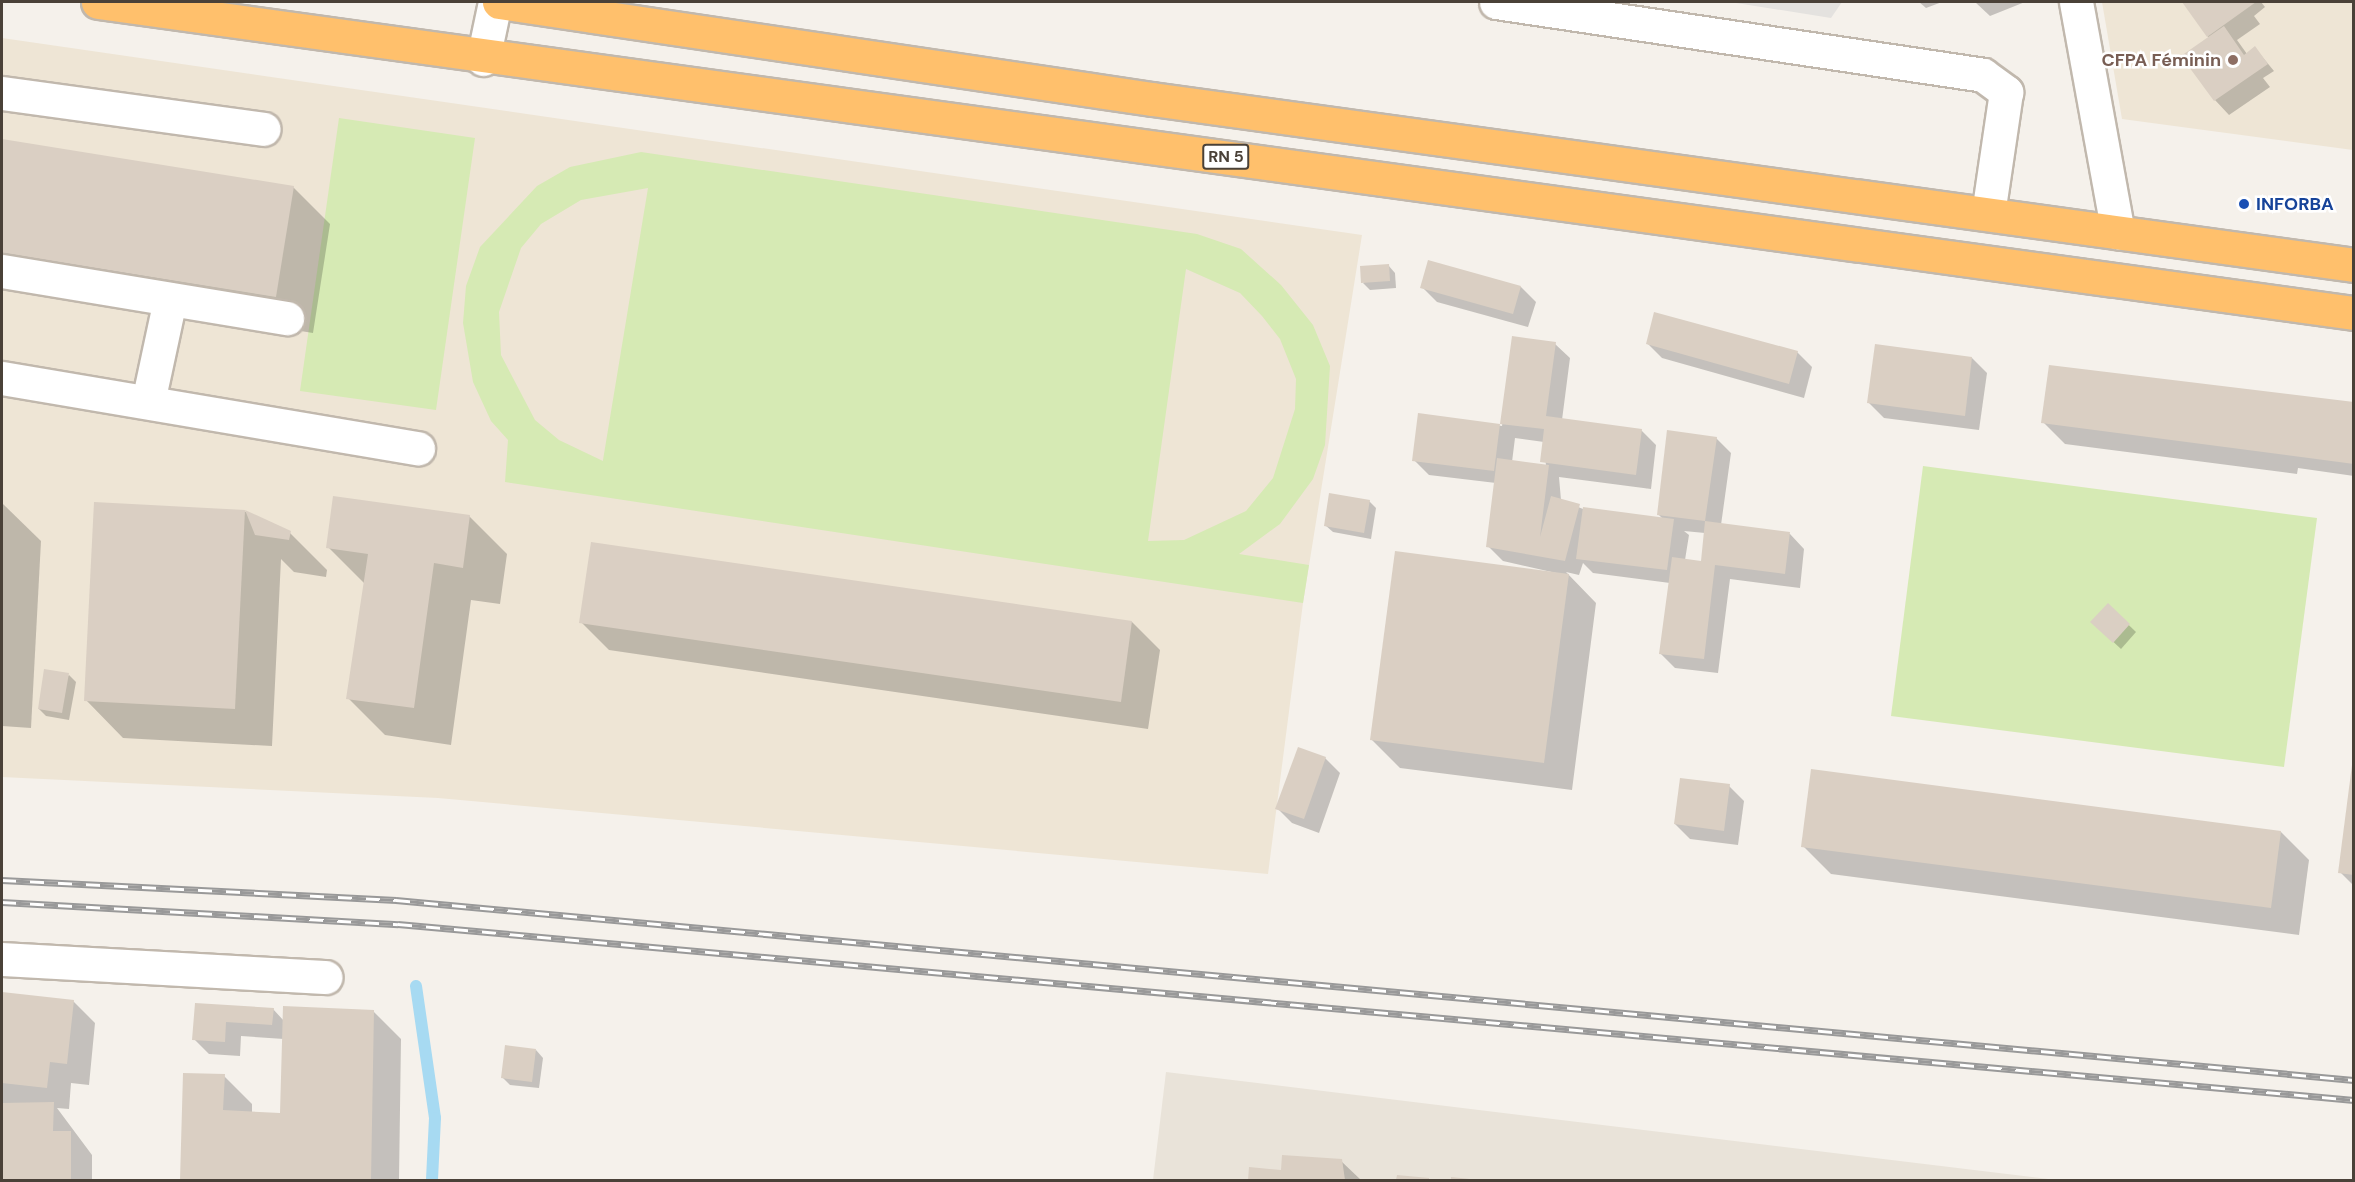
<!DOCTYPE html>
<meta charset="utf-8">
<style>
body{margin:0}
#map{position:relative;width:2355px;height:1182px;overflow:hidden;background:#f5f1eb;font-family:"DM Sans",sans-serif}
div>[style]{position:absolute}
.residential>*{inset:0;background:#e9e3d9}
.education>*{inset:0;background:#eee5d5}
.green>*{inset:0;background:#d6eab4}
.parking>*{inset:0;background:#e4e2df}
.shadow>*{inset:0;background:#0003}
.stream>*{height:12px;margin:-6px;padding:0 6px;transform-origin:6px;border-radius:6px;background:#a7daf2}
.building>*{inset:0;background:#dacfc3}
.roads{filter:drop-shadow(2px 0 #c1b8ad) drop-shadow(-2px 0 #c1b8ad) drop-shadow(0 2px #c1b8ad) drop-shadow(0 -2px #c1b8ad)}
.minor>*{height:33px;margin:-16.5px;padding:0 16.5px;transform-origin:16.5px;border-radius:16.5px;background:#fff}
.highway>*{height:33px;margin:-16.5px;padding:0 16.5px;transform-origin:16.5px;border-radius:16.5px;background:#ffc06c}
.rail>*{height:7px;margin-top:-3.5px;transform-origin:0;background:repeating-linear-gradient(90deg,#fff 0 14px,#999 0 28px);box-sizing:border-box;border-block:2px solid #999}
.dots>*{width:16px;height:16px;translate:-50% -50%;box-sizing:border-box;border:3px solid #fff;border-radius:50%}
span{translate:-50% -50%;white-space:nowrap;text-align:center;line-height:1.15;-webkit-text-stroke:5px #fff;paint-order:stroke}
.shield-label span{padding:2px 4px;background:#fff;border:2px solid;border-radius:4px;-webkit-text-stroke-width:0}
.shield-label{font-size:16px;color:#4a4138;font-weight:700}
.education-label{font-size:18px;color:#785e54;font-weight:700}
.right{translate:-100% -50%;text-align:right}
.transit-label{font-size:18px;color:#164399;font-weight:700}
.left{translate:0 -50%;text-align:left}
.frame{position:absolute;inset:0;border:3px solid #4a4138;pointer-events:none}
</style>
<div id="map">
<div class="residential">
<div style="clip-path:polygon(1166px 1072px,2056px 1180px,1153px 1180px)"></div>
</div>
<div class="education">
<div style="clip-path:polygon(2102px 2px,2353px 2px,2353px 150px,2122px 119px)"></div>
<div style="clip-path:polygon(2px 38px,1362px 235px,1303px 603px,1268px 874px,438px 798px,2px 777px)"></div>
</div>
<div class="green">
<div style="clip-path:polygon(339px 118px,475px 138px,436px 410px,300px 391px)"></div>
<div style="clip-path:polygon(evenodd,641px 152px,1197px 234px,1241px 249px,1281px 285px,1313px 325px,1330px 366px,1325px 445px,1313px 479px,1280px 524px,1239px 554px,1309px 565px,1303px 603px,505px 482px,508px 440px,491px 421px,473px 382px,463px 323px,466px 286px,480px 247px,537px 186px,570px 167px,641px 152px,648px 188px,603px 460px,603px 461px,559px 440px,535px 420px,501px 355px,499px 312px,521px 248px,541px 224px,581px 200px,648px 188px,641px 152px,1186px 269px,1240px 293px,1262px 316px,1280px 339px,1296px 379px,1295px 409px,1273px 478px,1246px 511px,1184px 540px,1148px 541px,1186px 269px)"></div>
<div style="clip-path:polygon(1923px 466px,2317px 518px,2284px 767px,1891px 716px)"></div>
</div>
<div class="parking">
<div style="clip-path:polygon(1730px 2px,1842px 2px,1831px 18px)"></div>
</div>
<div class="shadow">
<div style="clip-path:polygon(1919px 2px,1942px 2px,1926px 8px)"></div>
<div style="clip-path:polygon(1975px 2px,2025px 2px,1990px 16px)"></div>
<div style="clip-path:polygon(2183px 2px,2261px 2px,2265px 7px,2254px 16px,2260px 24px,2237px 40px,2247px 54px,2255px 48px,2274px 71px,2263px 78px,2270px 87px,2229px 115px,2215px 100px,2209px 38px)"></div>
<div style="clip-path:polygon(2px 140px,293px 187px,330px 224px,313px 333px,2px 283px)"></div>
<div style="clip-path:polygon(1388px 265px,1395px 273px,1396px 288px,1370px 290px,1363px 283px)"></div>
<div style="clip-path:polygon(1422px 287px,1521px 287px,1536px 302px,1528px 327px,1437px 302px)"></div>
<div style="clip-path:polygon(evenodd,1513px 338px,1555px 344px,1570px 358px,1562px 420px,1641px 430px,1656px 445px,1651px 489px,1559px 477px,1561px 500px,1583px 509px,1663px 519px,1658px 514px,1716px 438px,1731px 453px,1721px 525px,1790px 534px,1804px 549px,1800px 588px,1730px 579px,1718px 673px,1675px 668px,1660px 653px,1670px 583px,1593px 573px,1583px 563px,1579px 575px,1566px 572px,1596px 603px,1572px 790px,1400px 768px,1372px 740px,1556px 573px,1503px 561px,1488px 546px,1496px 483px,1429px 475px,1414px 460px,1419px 415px,1502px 426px,1513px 338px,1515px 438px,1544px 442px,1546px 466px,1512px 462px,1515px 438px,1513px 338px,1684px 531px,1705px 533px,1702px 562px,1685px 560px,1689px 535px,1684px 531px)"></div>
<div style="clip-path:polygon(1647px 343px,1797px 352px,1812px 367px,1804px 398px,1662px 358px)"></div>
<div style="clip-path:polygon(1972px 358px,1987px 373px,1979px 430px,1884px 418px,1869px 403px)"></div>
<div style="clip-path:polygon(2354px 404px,2354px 476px,2298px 468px,2297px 474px,2065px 444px,2043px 422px)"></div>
<div style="clip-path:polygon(1369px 501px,1376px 508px,1371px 539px,1333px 532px,1325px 525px)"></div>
<div style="clip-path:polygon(2px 503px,41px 541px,31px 728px,2px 726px)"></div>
<div style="clip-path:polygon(244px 511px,290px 533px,327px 570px,326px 577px,294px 572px,281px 559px,272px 746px,123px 738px,86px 700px)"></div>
<div style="clip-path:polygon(469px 516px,507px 554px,500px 604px,471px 600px,451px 745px,385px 735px,348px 698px,365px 584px,328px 547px)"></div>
<div style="clip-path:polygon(2108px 605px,2136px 632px,2121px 649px,2092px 622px)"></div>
<div style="clip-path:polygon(581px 622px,1132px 622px,1160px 650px,1148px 729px,609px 650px)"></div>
<div style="clip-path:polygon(69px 675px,76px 682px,69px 720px,46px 716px,39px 709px)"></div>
<div style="clip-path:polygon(1325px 758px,1340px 773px,1319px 833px,1292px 823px,1277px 808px)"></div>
<div style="clip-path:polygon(2354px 766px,2354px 886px,2340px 872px)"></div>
<div style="clip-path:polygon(1729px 786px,1744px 801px,1738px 845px,1690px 839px,1675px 824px)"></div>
<div style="clip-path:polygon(2281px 832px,2309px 860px,2299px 935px,1831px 874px,1803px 846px)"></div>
<div style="clip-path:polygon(2px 994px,73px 1001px,95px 1023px,89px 1085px,71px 1083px,69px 1109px,57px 1108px,92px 1155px,92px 1180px,2px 1180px)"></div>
<div style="clip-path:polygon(197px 1004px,273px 1009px,284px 1021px,373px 1011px,401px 1039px,399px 1180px,181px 1180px,184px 1075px,224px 1076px,252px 1104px,252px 1113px,281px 1114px,284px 1039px,241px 1036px,240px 1056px,209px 1054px,194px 1039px)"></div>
<div style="clip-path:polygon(536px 1050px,543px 1058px,539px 1088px,510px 1085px,503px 1078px)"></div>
<div style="clip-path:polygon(1341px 1161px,1361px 1180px,1250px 1180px,1250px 1169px,1282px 1171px)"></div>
</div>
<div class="stream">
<div style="left:416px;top:986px;width:133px;rotate:81.8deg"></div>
<div style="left:435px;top:1118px;width:62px;rotate:92.8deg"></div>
</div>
<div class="building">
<div style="clip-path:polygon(2182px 2px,2256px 2px,2207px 37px)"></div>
<div style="clip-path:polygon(2224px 26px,2244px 55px,2255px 46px,2268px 64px,2214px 101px,2181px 56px)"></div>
<div style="clip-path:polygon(2px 139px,294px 186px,276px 297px,2px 253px)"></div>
<div style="clip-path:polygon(1428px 260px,1521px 286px,1513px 314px,1420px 288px)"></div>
<div style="clip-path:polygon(1389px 264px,1390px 281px,1361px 283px,1360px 266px)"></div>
<div style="clip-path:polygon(1654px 312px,1798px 351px,1789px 384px,1646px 344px)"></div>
<div style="clip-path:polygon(1512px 336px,1556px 342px,1546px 416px,1642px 429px,1636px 475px,1540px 462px,1544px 429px,1500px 424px)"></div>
<div style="clip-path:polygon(1875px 344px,1972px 357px,1965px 416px,1867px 403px)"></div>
<div style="clip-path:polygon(2049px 365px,2354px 402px,2354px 464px,2041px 423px)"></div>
<div style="clip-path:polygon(1418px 413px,1500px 424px,1494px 471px,1412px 461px)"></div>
<div style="clip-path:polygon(1667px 430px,1717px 437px,1705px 521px,1657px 515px)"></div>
<div style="clip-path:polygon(1497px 458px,1549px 465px,1540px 537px,1551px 496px,1580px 504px,1565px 561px,1486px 547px)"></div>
<div style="clip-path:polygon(1329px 493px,1370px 500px,1364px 533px,1324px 526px)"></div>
<div style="clip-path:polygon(333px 496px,470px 515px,463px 568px,434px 563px,414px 708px,346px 699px,368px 554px,326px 548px)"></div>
<div style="clip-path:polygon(94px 502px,245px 510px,235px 709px,84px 701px)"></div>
<div style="clip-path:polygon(1583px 507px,1674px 519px,1667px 570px,1576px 559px)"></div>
<div style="clip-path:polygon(245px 510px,291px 531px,289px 540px,255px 535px)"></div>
<div style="clip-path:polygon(1705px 521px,1790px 532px,1785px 574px,1715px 565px,1704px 659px,1659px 654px,1672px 557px,1701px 561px)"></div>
<div style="clip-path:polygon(591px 542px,1132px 621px,1121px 702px,579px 623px)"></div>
<div style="clip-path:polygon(1395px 551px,1569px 574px,1544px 763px,1370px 740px)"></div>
<div style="clip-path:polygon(2108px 603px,2130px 624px,2113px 643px,2090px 622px)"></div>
<div style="clip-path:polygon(44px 669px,69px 673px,62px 713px,38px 709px)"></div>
<div style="clip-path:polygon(1298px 747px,1326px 757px,1304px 819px,1275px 809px)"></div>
<div style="clip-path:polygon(2352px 765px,2354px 765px,2354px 875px,2338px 873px)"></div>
<div style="clip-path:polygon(1811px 769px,2281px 831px,2271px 908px,1801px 847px)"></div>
<div style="clip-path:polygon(1680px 778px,1730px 784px,1724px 831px,1674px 824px)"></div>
<div style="clip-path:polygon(2px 992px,74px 1000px,67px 1064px,50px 1062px,47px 1088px,2px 1083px)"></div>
<div style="clip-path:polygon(195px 1003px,274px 1008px,272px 1025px,226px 1022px,225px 1042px,192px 1040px)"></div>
<div style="clip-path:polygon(283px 1006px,374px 1010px,371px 1180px,180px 1180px,183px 1073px,225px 1074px,223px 1110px,280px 1113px)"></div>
<div style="clip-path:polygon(505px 1045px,536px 1049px,532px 1082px,501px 1078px)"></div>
<div style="clip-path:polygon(54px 1102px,53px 1131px,71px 1131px,71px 1180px,2px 1180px,2px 1103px)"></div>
<div style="clip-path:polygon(1282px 1155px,1342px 1159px,1345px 1180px,1248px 1180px,1249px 1167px,1281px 1170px)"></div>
<div style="clip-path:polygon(1397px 1175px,1429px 1178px,1429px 1180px,1396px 1180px)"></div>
<div style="clip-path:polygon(1451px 1177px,1470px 1179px,1470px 1180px,1451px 1180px)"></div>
</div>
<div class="roads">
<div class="minor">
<div style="left:1496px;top:2px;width:492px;rotate:8.5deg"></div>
<div style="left:1983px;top:75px;width:29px;rotate:36deg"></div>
<div style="left:2006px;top:92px;width:123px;rotate:98.4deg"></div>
<div style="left:2076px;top:2px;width:234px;rotate:79.7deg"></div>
<div style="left:483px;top:59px;width:58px;rotate:-78.1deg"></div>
<div style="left:2px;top:93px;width:264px;rotate:7.8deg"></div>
<div style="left:2px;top:271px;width:289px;rotate:9.4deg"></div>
<div style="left:2px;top:378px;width:422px;rotate:9.6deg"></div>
<div style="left:148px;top:402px;width:105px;rotate:-77.9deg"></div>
<div style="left:2px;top:959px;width:324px;rotate:3.2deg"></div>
</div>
<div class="highway">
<div style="left:98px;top:2px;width:2277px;rotate:7.85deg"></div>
<div style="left:499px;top:2px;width:660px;rotate:8.45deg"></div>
<div style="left:1152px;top:99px;width:1213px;rotate:7.86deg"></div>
</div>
</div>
<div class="rail">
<div style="left:2px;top:880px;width:395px;rotate:2.9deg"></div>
<div style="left:396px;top:900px;width:1966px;rotate:5.25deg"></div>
<div style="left:2px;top:902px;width:397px;rotate:3.2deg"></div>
<div style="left:398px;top:924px;width:1964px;rotate:5.14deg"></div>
</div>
<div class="dots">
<div style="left:2233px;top:60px;background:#8d6e63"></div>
<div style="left:2244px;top:204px;background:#1a4fb4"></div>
</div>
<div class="shield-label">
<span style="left:1226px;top:157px">RN 5</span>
</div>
<div class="education-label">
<span class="right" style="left:2221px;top:60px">CFPA Féminin</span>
</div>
<div class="transit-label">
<span class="left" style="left:2256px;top:204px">INFORBA</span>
</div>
<div class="frame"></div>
</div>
